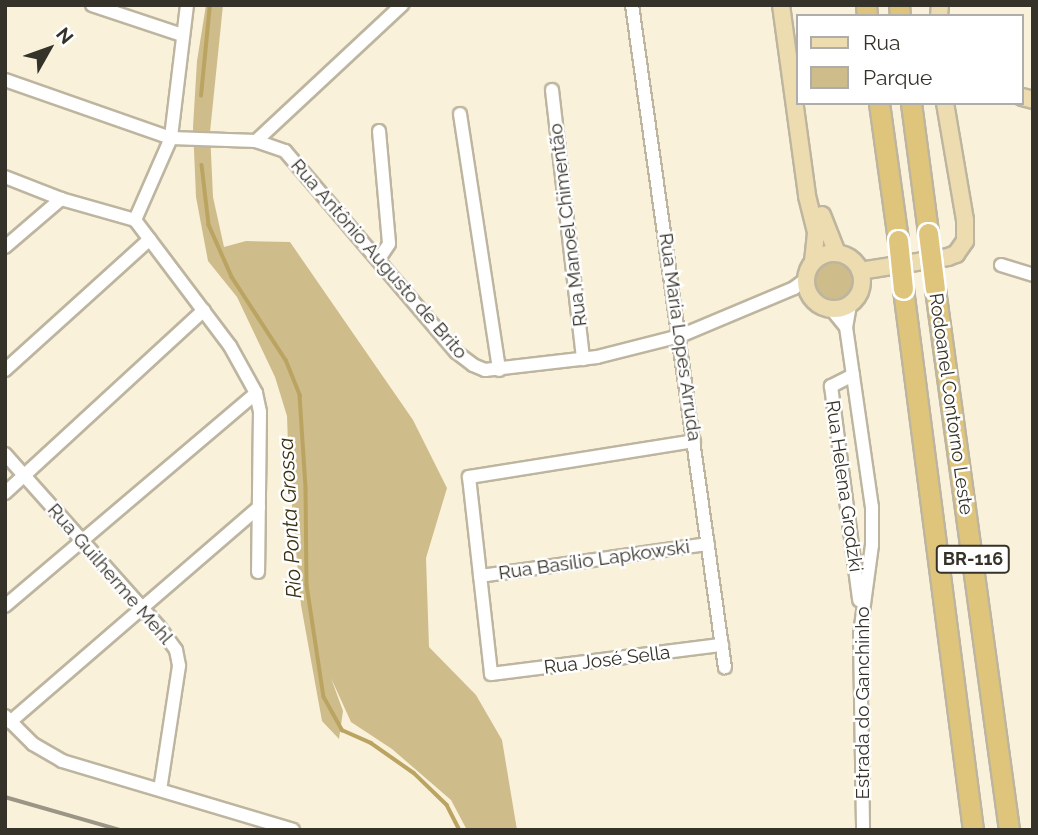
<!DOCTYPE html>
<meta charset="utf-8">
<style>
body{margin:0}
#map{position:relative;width:1038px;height:835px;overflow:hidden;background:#f9f1da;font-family:Raleway,sans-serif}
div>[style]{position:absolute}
.green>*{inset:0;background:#cebc8b}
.round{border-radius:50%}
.stream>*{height:3.5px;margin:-1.75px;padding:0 1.75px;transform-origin:1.75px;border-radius:1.75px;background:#bba462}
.roads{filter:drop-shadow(2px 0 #bdb59f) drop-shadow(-2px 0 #bdb59f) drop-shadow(0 2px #bdb59f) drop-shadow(0 -2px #bdb59f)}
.minor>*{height:12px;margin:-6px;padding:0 6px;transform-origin:6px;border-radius:6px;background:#fff}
.major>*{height:16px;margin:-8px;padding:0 8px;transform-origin:8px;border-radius:8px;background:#ecdcb0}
.major>.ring{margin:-8px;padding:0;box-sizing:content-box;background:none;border:16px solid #ecdcb0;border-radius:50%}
.highway>*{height:19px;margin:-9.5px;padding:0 9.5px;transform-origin:9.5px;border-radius:9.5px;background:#dfc57c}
.rail>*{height:3.5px;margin:-1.75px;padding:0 1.75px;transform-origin:1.75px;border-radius:1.75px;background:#9b9585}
.bridges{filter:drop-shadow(2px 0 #fff) drop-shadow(-2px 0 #fff) drop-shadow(0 2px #fff) drop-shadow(0 -2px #fff)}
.highway-bridge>*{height:19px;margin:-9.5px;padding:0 9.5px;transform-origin:9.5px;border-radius:9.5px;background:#dfc57c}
span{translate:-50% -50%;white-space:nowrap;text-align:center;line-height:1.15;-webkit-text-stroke:5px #fff;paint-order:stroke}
.shield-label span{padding:2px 5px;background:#fff;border:2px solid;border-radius:5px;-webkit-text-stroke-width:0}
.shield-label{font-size:18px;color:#353229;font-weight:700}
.street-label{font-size:19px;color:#353229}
.water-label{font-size:21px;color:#392f11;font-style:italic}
.frame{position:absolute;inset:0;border:7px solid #353229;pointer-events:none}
.legend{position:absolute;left:796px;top:14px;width:228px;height:91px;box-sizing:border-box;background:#fff;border:2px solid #aeada9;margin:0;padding:9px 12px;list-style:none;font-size:21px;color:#353229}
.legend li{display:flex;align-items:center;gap:14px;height:35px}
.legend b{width:35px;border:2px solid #aeada9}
.north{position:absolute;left:14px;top:14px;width:70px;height:70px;-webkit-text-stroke:5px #fff;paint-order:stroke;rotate:50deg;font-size:19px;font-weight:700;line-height:28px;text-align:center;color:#353229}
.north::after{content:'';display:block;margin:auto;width:24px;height:32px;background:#353229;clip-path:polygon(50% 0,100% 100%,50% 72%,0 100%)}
</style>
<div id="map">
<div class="green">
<div style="clip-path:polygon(206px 5px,223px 5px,210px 132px,213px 197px,224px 247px,246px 241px,290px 242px,413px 420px,447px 488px,426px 558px,429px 647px,476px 695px,502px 740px,517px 830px,467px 830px,451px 800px,392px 749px,351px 722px,331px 678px,343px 711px,339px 739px,322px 721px,301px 605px,289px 473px,287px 416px,275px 377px,237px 297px,208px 261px,196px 197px,193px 127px,197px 61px)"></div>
<div class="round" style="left:812px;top:259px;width:44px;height:44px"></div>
</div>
<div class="stream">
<div style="left:201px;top:96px;width:91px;rotate:-84.4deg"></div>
<div style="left:202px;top:165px;width:60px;rotate:83.3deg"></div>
<div style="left:209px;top:225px;width:57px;rotate:66.1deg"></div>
<div style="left:232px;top:277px;width:99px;rotate:57deg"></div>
<div style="left:286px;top:360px;width:38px;rotate:68deg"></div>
<div style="left:300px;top:395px;width:94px;rotate:86.3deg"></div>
<div style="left:306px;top:489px;width:96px;rotate:89.4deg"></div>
<div style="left:307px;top:585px;width:113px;rotate:81.4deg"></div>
<div style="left:324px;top:697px;width:38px;rotate:61deg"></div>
<div style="left:342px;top:730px;width:32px;rotate:24deg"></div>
<div style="left:371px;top:743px;width:52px;rotate:34.9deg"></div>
<div style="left:414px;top:773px;width:46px;rotate:44.1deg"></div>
<div style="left:447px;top:805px;width:28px;rotate:63deg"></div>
</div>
<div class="roads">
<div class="minor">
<div style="left:92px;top:5px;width:95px;rotate:18.4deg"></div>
<div style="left:187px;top:5px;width:134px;rotate:96.9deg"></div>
<div style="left:171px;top:138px;width:90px;rotate:113.7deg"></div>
<div style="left:135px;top:220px;width:158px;rotate:53deg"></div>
<div style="left:230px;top:346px;width:54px;rotate:61deg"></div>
<div style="left:256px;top:393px;width:19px;rotate:78deg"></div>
<div style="left:260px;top:412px;width:160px;rotate:90.7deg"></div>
<div style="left:632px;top:5px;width:669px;rotate:82.02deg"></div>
<div style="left:5px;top:80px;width:176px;rotate:19.3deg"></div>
<div style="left:171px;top:138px;width:85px;rotate:2deg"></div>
<div style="left:256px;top:141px;width:31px;rotate:19deg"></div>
<div style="left:285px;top:151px;width:264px;rotate:49.6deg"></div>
<div style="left:456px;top:352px;width:21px;rotate:37deg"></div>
<div style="left:473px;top:365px;width:13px;rotate:23deg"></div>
<div style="left:485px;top:370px;width:113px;rotate:-6.6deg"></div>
<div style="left:597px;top:357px;width:86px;rotate:-14.2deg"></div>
<div style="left:680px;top:336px;width:124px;rotate:-22.8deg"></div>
<div style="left:794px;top:288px;width:15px;rotate:-37deg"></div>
<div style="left:552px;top:90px;width:271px;rotate:83.4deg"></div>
<div style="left:460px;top:114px;width:259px;rotate:81.3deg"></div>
<div style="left:379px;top:131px;width:113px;rotate:84.9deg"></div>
<div style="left:389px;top:244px;width:18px;rotate:124deg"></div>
<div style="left:256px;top:141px;width:200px;rotate:-43deg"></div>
<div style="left:5px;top:177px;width:60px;rotate:21.4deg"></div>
<div style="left:61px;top:199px;width:77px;rotate:15.8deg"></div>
<div style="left:5px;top:247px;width:74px;rotate:-40.6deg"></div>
<div style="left:1001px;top:265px;width:34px;rotate:17deg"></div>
<div style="left:850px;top:305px;width:22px;rotate:100deg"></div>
<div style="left:846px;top:327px;width:182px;rotate:81.8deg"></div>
<div style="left:872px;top:507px;width:38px;rotate:90deg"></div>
<div style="left:872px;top:545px;width:90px;rotate:97.7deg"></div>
<div style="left:860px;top:634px;width:196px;rotate:89.1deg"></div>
<div style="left:832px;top:310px;width:22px;rotate:51deg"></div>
<div style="left:5px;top:370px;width:195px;rotate:-42.1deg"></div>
<div style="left:853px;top:375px;width:25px;rotate:153deg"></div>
<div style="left:831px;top:386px;width:216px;rotate:82.5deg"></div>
<div style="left:694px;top:441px;width:228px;rotate:170.9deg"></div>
<div style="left:469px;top:477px;width:198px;rotate:83.6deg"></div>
<div style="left:491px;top:674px;width:233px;rotate:-7.2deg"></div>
<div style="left:5px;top:454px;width:233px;rotate:48.3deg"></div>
<div style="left:160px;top:628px;width:27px;rotate:54deg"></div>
<div style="left:176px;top:650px;width:16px;rotate:79deg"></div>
<div style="left:179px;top:666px;width:125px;rotate:98.7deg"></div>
<div style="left:5px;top:493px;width:270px;rotate:-42.6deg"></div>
<div style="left:480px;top:576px;width:230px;rotate:-8deg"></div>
<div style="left:5px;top:606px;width:329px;rotate:-40.3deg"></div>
<div style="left:5px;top:716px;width:40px;rotate:45deg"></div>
<div style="left:33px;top:744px;width:34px;rotate:30deg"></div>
<div style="left:62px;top:761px;width:241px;rotate:16.6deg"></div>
<div style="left:10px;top:722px;width:329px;rotate:-40.8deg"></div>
</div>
<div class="major">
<div style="left:781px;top:5px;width:193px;rotate:82.2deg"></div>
<div style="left:807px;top:196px;width:38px;rotate:76deg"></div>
<div style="left:816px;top:233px;width:29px;rotate:96deg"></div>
<div style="left:939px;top:16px;width:11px;rotate:-85deg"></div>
<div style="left:1022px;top:97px;width:11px;rotate:15deg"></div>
<div style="left:822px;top:215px;width:41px;rotate:68.5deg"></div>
<div class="ring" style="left:806px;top:253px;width:40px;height:40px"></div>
<div style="left:860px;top:271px;width:89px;rotate:-9deg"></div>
<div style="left:948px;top:257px;width:9px;rotate:-21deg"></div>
<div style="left:956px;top:254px;width:16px;rotate:-55deg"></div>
<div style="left:965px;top:241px;width:21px;rotate:-90deg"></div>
<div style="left:965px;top:220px;width:119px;rotate:-99.7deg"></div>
</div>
<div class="highway">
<div style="left:866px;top:5px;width:11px;rotate:85deg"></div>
<div style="left:899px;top:5px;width:11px;rotate:85deg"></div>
<div style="left:879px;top:103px;width:138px;rotate:82.1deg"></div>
<div style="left:911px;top:103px;width:131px;rotate:82.5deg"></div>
<div style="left:903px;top:289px;width:546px;rotate:82.63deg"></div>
<div style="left:935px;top:289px;width:546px;rotate:82.21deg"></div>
</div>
</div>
<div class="rail">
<div style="left:5px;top:797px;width:120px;rotate:16deg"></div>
</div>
<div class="bridges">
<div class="highway-bridge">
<div style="left:928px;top:233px;width:56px;rotate:82.9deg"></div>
<div style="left:898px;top:240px;width:49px;rotate:84.2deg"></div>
</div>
</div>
<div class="shield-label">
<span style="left:973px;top:559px">BR-116</span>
</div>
<div class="street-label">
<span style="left:568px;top:225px;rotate:-97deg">Rua Manoel Chimentão</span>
<span style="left:379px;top:259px;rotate:49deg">Rua Antônio Augusto de Brito</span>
<span style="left:680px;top:337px;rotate:82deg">Rua Maria Lopes Arruda</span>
<span style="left:951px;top:404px;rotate:82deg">Rodoanel Contorno Leste</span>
<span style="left:844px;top:486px;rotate:82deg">Rua Helena Grodzki</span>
<span style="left:594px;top:560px;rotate:-8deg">Rua Basílio Lapkowski</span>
<span style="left:110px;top:574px;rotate:49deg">Rua Guilherme Mehl</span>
<span style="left:607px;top:660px;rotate:-7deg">Rua José Sella</span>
<span style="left:863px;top:703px;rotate:-90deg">Estrada do Ganchinho</span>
</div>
<div class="water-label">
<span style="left:290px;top:518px;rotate:-93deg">Rio Ponta Grossa</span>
</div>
<div class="frame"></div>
<ul class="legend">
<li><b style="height:9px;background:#ecdcb0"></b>Rua</li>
<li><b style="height:19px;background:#cebc8b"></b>Parque</li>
</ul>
<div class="north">N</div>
</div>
